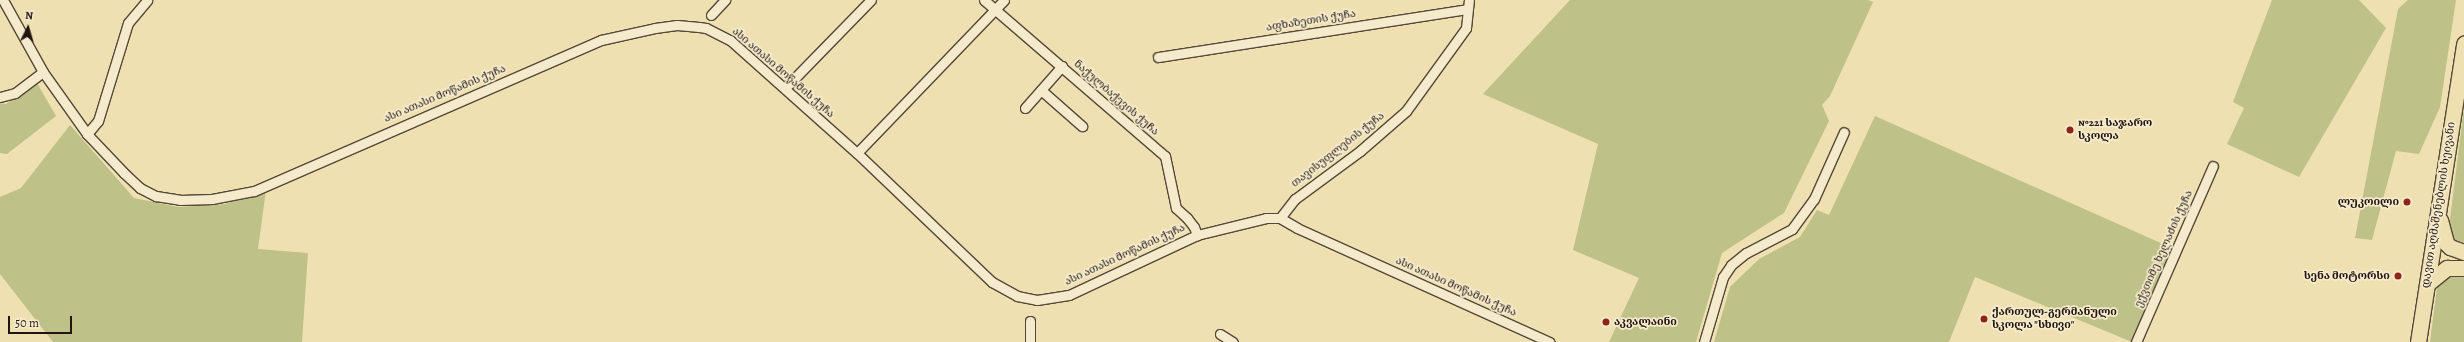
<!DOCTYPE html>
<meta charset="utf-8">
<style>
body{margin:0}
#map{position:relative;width:2464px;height:342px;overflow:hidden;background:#efe0b1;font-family:Alegreya,"Noto Serif Georgian",serif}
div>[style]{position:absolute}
.green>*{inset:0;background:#bec188}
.roads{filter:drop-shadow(1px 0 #544838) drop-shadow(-1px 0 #544838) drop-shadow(0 1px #544838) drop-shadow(0 -1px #544838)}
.minor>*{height:9px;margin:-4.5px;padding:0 4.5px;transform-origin:4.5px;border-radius:4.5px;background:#f5ebcc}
.trunk>*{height:15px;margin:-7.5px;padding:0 7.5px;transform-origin:7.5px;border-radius:7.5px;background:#efe0b1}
.dots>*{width:11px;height:11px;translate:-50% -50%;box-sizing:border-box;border:2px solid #f5ebcc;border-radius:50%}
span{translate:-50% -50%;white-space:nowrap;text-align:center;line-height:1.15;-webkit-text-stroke:3.5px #f5ebcc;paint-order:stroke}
.street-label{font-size:11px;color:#21150f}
.poi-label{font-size:11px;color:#21150f;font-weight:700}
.left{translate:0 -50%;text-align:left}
.right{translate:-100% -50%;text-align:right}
.north{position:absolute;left:8px;top:8px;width:40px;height:40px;-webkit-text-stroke:3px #f5ebcc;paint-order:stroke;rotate:5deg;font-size:11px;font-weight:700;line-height:16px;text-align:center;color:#21150f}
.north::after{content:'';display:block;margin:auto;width:14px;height:18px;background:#21150f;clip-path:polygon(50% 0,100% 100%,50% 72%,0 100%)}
.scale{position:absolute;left:8px;top:316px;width:64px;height:18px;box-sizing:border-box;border:2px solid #21150f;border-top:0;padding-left:5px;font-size:12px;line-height:14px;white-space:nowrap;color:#21150f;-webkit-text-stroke:3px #f5ebcc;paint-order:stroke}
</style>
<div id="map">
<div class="green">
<div style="clip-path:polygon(1570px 0,1868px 0,1873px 2px,1830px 96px,1822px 105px,1829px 121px,1784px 213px,1722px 253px,1696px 342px,1609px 342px,1639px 278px,1573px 250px,1598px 144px,1483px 94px)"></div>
<div style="clip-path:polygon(2272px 0,2359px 0,2386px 28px,2299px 177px,2227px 144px,2244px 108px,2233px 102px)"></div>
<div style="clip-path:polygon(2408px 0,2456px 0,2440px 107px,2419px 154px,2396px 151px,2372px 240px,2355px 238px,2398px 9px)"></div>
<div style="clip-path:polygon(37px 83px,56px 116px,7px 154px,0 153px,0 103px,6px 104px)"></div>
<div style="clip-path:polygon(2464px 107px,2464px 242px,2455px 240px,2449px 227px)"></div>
<div style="clip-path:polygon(1875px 116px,2172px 248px,2132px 342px,1975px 277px,1949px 342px,1714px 342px,1730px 287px,1759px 259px,1800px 237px,1817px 210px,1829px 215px)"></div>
<div style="clip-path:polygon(70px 125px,134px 198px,178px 207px,225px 204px,266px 190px,258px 249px,308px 253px,302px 342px,53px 342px,0 274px,0 197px,21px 188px)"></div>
<div style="clip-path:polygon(2464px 272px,2464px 342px,2430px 342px,2437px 287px,2441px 277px)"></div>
</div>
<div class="roads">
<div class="minor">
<div style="left:3px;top:0;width:82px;rotate:60.9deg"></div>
<div style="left:43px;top:72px;width:76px;rotate:54.6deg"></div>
<div style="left:87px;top:134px;width:54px;rotate:46.5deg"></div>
<div style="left:124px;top:173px;width:22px;rotate:43deg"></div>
<div style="left:140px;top:188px;width:18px;rotate:27deg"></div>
<div style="left:156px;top:196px;width:24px;rotate:9deg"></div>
<div style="left:180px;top:200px;width:32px;rotate:-2deg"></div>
<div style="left:212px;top:199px;width:43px;rotate:-10.8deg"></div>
<div style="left:254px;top:191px;width:378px;rotate:-23.5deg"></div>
<div style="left:601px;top:40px;width:55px;rotate:-12.5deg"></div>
<div style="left:655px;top:28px;width:22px;rotate:-8deg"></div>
<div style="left:677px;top:25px;width:22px;rotate:5deg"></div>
<div style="left:699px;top:27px;width:7px;rotate:8deg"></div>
<div style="left:706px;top:28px;width:27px;rotate:27deg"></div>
<div style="left:730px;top:40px;width:170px;rotate:41.7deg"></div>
<div style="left:857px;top:153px;width:187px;rotate:43.7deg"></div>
<div style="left:992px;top:282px;width:29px;rotate:29deg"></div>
<div style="left:1017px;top:296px;width:20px;rotate:11deg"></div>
<div style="left:1037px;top:300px;width:32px;rotate:-9deg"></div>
<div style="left:1069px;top:295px;width:141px;rotate:-25.1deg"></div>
<div style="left:1197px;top:235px;width:71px;rotate:-13.8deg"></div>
<div style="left:1266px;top:218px;width:14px"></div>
<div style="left:1280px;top:218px;width:20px;rotate:30deg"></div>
<div style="left:1297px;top:228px;width:277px;rotate:24.3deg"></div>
<div style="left:984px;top:0;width:239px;rotate:40.8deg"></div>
<div style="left:1165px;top:156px;width:53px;rotate:78.1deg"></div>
<div style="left:1176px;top:208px;width:15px;rotate:42deg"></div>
<div style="left:1187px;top:218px;width:11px;rotate:52deg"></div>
<div style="left:1194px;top:227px;width:9px;rotate:69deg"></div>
<div style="left:711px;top:15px;width:21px;rotate:-47deg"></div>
<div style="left:1158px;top:57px;width:313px;rotate:-8.8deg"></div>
<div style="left:785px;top:88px;width:123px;rotate:-45.7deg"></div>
<div style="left:1041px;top:90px;width:55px;rotate:41.3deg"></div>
<div style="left:0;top:97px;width:16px;rotate:-15deg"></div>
<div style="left:15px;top:93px;width:35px;rotate:-37deg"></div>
<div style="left:1025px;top:108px;width:56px;rotate:-48.6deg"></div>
<div style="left:87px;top:134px;width:17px;rotate:-50deg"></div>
<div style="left:98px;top:121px;width:102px;rotate:-73deg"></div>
<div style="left:128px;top:23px;width:30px;rotate:-50deg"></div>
<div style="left:857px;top:153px;width:212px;rotate:-46.1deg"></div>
<div style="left:1280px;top:218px;width:24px;rotate:-52deg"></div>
<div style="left:1295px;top:199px;width:81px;rotate:-36.4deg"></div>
<div style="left:1360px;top:151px;width:61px;rotate:-41deg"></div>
<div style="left:1406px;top:111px;width:102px;rotate:-54.1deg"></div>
<div style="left:1466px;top:28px;width:28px;rotate:-84deg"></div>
<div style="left:1220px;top:334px;width:15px;rotate:32deg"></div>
<div style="left:1030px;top:342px;width:21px;rotate:-90deg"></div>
<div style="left:1704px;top:342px;width:68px;rotate:-73.7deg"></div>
<div style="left:1723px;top:277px;width:14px;rotate:-56deg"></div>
<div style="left:1731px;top:265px;width:19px;rotate:-39deg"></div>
<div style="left:1746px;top:253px;width:52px;rotate:-27.6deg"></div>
<div style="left:1792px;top:229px;width:37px;rotate:-54deg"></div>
<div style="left:1814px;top:199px;width:73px;rotate:-65.9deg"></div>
<div style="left:2136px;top:342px;width:192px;rotate:-66.4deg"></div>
</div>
<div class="trunk">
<div style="left:2440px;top:220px;width:24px;rotate:75deg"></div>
<div style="left:2446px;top:243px;width:6px;rotate:45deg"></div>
<div style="left:2450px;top:247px;width:15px;rotate:20deg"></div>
<div style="left:2427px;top:284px;width:26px;rotate:-39deg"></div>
<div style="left:2447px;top:268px;width:17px"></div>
<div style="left:2418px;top:342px;width:302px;rotate:-81.2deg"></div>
</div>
</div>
<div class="dots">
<div style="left:2070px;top:130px;background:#8f2418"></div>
<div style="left:2407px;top:202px;background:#8f2418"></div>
<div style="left:2398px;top:276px;background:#8f2418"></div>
<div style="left:1984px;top:319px;background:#8f2418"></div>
<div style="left:1606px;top:322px;background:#8f2418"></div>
</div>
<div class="street-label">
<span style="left:1311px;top:21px;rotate:-9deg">აფხაზეთის ქუჩა</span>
<span style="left:783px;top:73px;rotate:41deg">ასი ათასი მოწამის ქუჩა</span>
<span style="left:445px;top:94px;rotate:-23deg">ასი ათასი მოწამის ქუჩა</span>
<span style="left:1116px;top:98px;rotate:41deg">ნაქულბაქევის ქუჩა</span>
<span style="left:1338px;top:150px;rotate:-38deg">თავისუფლების ქუჩა</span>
<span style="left:2439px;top:205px;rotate:-81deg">დავით აღმაშენებლის ხეივანი</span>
<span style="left:2164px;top:249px;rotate:-66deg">ექვთიმე ხელაძის ქუჩა</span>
<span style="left:1125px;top:255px;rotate:-25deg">ასი ათასი მოწამის ქუჩა</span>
<span style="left:1456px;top:287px;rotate:24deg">ასი ათასი მოწამის ქუჩა</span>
</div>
<div class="poi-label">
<span class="left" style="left:2078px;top:130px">№221 საჯარო<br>სკოლა</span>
<span class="right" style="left:2399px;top:202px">ლუკოილი</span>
<span class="right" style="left:2390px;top:276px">სენა მოტორსი</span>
<span class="left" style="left:1992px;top:319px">ქართულ-გერმანული<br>სკოლა "სხივი"</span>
<span class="left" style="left:1614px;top:322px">აკვალაინი</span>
</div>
<div class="north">N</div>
<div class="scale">50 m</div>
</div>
